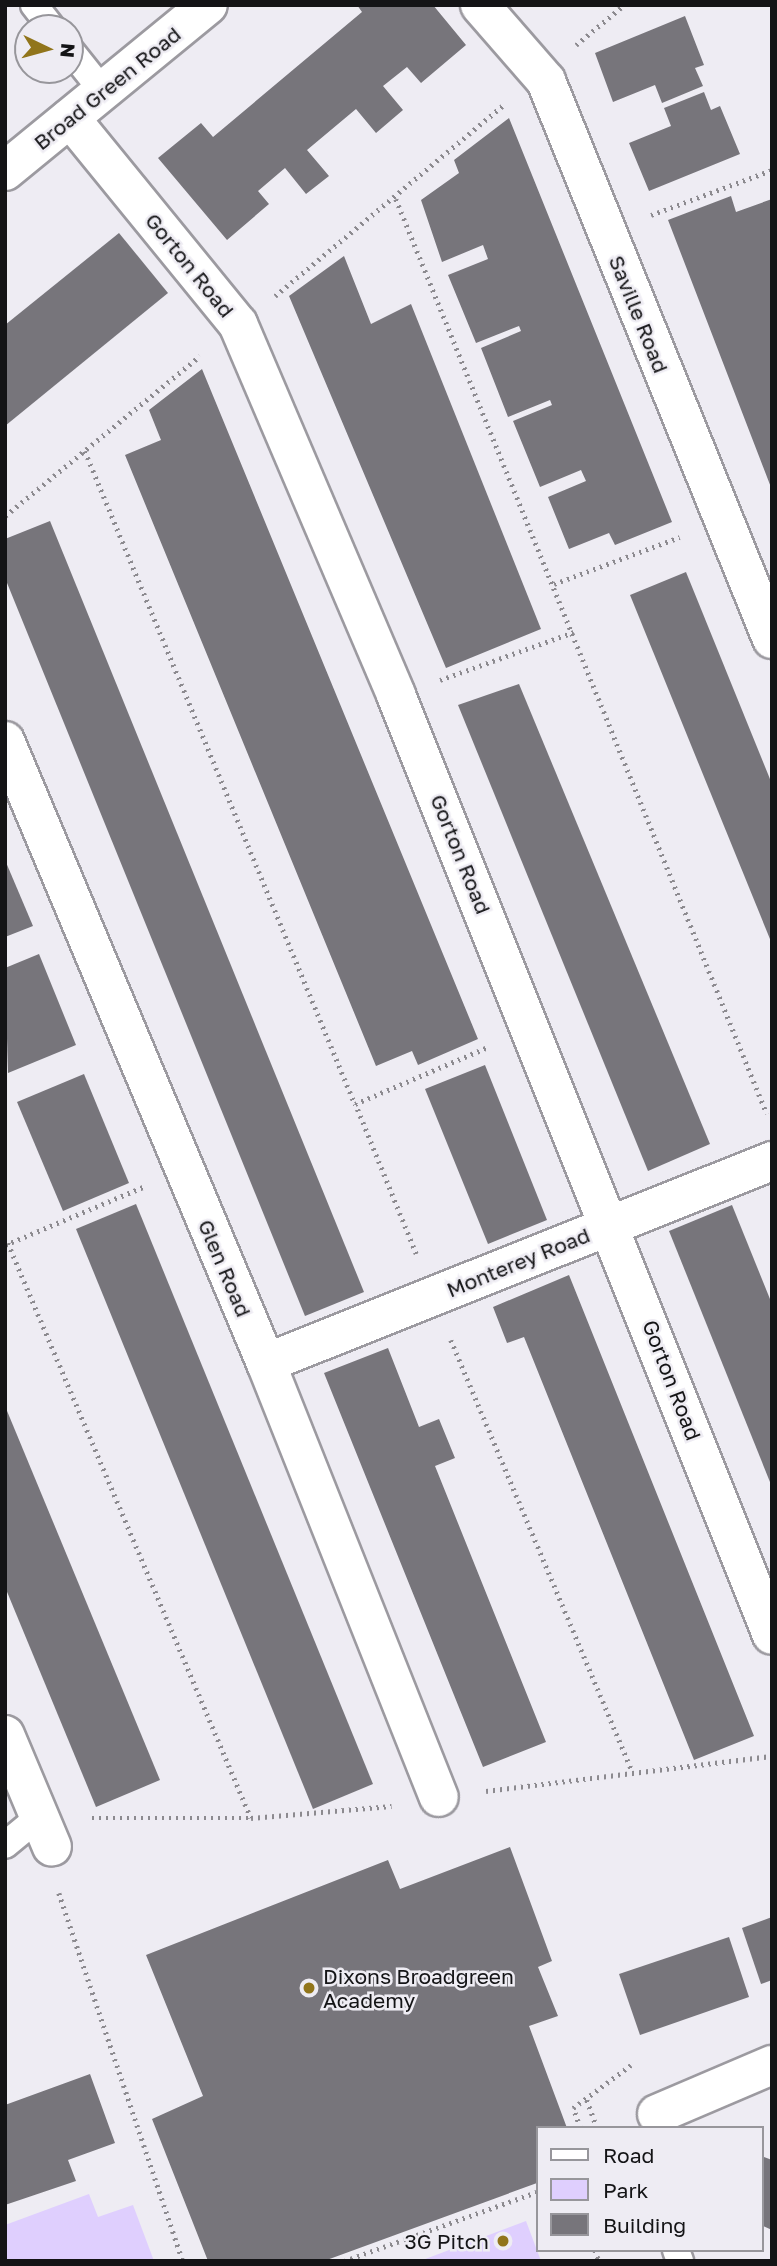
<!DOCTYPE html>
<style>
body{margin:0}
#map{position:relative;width:777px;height:2266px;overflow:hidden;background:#eeecf3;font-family:"Golos Text",sans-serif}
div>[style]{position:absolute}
.green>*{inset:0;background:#dfcffe}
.building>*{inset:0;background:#77757b}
.path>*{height:4.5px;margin-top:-2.25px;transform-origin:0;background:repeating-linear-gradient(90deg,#8c8a8f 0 2px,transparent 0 7px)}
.roads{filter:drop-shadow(2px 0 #9c9aa0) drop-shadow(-2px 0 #9c9aa0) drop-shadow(0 2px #9c9aa0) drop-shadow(0 -2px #9c9aa0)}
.lane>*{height:26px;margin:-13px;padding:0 13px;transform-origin:13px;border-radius:13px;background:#fff}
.street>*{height:38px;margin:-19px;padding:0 19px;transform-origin:19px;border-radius:19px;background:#fff}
.secondary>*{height:38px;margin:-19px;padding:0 19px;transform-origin:19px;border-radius:19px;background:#fff}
.dots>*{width:19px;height:19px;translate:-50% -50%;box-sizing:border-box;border:4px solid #eeecf3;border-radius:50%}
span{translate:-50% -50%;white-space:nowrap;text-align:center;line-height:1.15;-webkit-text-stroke:5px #eeecf3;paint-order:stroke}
.street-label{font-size:21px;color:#141416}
.poi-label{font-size:21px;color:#141416}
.left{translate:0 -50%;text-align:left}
.right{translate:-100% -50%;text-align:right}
.frame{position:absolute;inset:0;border:7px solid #141416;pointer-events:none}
.legend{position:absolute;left:536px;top:2126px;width:228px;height:126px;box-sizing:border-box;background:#eeecf3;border:2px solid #97969b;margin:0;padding:9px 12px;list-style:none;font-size:21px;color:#141416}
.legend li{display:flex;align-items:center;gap:14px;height:35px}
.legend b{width:35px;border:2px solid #97969b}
.north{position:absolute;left:14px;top:14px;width:70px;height:70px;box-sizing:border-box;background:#eeecf3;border:2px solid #97969b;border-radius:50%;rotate:95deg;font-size:19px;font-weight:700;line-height:28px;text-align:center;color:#141416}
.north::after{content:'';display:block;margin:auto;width:24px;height:32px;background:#91751b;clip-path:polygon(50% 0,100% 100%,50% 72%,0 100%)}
</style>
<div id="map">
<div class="green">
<div style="clip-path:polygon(89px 2194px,98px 2217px,133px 2205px,154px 2261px,5px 2261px,5px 2225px)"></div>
<div style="clip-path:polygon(526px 2221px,541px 2261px,420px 2261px)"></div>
</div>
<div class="building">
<div style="clip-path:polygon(357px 5px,433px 5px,466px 45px,421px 83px,407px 67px,383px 86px,403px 110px,376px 133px,356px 109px,307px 150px,329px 176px,306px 194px,285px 168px,258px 191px,269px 204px,227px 240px,158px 158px,201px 123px,213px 137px,362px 12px)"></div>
<div style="clip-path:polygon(685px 16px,704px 65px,695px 68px,703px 86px,662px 103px,655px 85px,613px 102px,595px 53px)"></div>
<div style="clip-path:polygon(704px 92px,711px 110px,720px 106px,740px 154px,649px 191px,629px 143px,671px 126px,664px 108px)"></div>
<div style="clip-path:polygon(509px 118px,672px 522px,615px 545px,609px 533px,569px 549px,548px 497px,586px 481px,581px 470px,540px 487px,513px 421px,552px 405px,550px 400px,508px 417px,481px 348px,521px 331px,519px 326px,476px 343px,448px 275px,488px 259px,483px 245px,442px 262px,421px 200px,459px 173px,454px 160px)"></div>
<div style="clip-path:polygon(731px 196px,736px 212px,772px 199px,772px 490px,668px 220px)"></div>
<div style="clip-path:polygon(119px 233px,168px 293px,5px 426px,5px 325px)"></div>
<div style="clip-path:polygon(344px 256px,371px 324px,411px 304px,541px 629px,446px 668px,289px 296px)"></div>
<div style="clip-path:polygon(202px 369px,478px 1039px,418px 1065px,412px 1051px,376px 1066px,125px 455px,161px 440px,149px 410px)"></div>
<div style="clip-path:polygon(50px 521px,364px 1292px,305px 1316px,5px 578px,5px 539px)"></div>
<div style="clip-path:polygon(686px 572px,772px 784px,772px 944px,630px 595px)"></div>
<div style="clip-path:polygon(519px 684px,710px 1144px,648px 1171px,458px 705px)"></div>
<div style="clip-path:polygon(5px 860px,33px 926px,5px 937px)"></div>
<div style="clip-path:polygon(39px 954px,76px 1045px,8px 1073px,5px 968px)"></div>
<div style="clip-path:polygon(485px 1065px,547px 1220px,488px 1244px,425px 1089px)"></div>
<div style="clip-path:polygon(84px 1074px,129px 1183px,63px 1211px,17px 1102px)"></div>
<div style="clip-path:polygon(136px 1204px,373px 1784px,313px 1809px,76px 1229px)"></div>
<div style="clip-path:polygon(732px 1205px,772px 1304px,772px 1487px,669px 1231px)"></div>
<div style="clip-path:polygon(569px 1275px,754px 1736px,694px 1760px,524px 1337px,507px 1343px,493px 1307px)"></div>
<div style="clip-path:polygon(388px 1348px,419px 1427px,439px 1419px,455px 1458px,435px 1466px,546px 1742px,483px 1767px,324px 1373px)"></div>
<div style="clip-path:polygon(5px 1406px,160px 1780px,96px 1807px,5px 1587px)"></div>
<div style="clip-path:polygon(510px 1847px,552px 1961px,538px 1967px,558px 2016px,529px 2026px,567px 2128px,537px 2128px,537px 2183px,324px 2261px,208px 2261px,152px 2119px,203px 2096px,146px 1955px,388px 1860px,400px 1889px)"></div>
<div style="clip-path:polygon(772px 1917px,772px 1980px,761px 1984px,742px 1928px)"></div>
<div style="clip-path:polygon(729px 1937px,749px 1997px,640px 2035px,619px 1974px)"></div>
<div style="clip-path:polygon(90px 2074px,115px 2143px,68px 2160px,76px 2181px,5px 2205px,5px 2105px)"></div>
<div style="clip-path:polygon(761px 2156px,772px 2160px,772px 2230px,761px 2225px)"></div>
</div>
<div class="path">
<div style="left:576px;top:45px;width:62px;rotate:-39.8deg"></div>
<div style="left:396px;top:199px;width:987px;rotate:67.93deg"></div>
<div style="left:651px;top:215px;width:129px;rotate:-20.4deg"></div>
<div style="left:275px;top:296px;width:300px;rotate:-39.9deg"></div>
<div style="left:85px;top:451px;width:707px;rotate:67.54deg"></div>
<div style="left:5px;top:516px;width:252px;rotate:-39.4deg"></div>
<div style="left:554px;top:584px;width:134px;rotate:-20.5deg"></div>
<div style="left:440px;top:680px;width:142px;rotate:-19.7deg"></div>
<div style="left:8px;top:1243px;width:624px;rotate:67.09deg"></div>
<div style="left:5px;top:1245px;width:150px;rotate:-22.8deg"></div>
<div style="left:416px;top:1254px;width:162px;rotate:-112.1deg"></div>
<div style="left:355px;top:1104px;width:145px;rotate:-23.2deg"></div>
<div style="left:451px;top:1340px;width:467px;rotate:67.2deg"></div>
<div style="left:486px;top:1791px;width:288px;rotate:-7deg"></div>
<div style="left:92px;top:1818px;width:159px"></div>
<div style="left:251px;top:1818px;width:141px;rotate:-4.9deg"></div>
<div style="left:59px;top:1893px;width:388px;rotate:71.4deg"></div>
<div style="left:587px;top:2100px;width:30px;rotate:70deg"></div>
<div style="left:580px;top:2128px;width:21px;rotate:-109deg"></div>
<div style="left:573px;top:2108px;width:72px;rotate:-36.6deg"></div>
<div style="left:595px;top:2250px;width:12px;rotate:70deg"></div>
<div style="left:344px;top:2261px;width:205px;rotate:-19.7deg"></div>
</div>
<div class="roads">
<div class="lane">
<div style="left:34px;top:5px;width:29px;rotate:52deg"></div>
<div style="left:70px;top:50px;width:51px;rotate:51.3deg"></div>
<div style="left:5px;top:1845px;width:44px;rotate:-39.5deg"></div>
<div style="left:676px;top:2250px;width:12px;rotate:70deg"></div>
</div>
<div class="street">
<div style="left:480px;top:5px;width:101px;rotate:49deg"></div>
<div style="left:546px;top:81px;width:602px;rotate:67.95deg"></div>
<div style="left:70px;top:118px;width:266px;rotate:50.8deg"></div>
<div style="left:238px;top:324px;width:403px;rotate:66.9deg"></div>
<div style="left:396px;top:695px;width:1012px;rotate:68.2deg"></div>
<div style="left:5px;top:741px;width:675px;rotate:67.24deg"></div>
<div style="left:266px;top:1363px;width:467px;rotate:68.3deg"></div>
<div style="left:266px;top:1363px;width:545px;rotate:-21.76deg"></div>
<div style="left:5px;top:1735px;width:121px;rotate:67.2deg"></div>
<div style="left:657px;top:2114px;width:125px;rotate:-23.1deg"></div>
</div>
<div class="secondary">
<div style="left:5px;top:171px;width:262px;rotate:-39.3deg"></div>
</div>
</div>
<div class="dots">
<div style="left:309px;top:1988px;background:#91751b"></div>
<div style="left:503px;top:2241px;background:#91751b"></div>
</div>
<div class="street-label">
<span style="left:107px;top:88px;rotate:-39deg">Broad Green Road</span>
<span style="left:190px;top:265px;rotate:51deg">Gorton Road</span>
<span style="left:639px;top:314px;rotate:68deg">Saville Road</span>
<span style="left:461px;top:854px;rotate:68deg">Gorton Road</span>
<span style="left:518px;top:1262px;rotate:-22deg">Monterey Road</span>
<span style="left:225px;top:1268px;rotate:67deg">Glen Road</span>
<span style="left:672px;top:1380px;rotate:69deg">Gorton Road</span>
</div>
<div class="poi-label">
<span class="left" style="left:323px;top:1988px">Dixons Broadgreen<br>Academy</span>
<span class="right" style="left:489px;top:2241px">3G Pitch</span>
</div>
<div class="frame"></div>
<ul class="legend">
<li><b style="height:9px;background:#fff"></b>Road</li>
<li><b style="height:19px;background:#dfcffe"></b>Park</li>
<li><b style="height:19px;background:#77757b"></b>Building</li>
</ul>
<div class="north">N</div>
</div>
